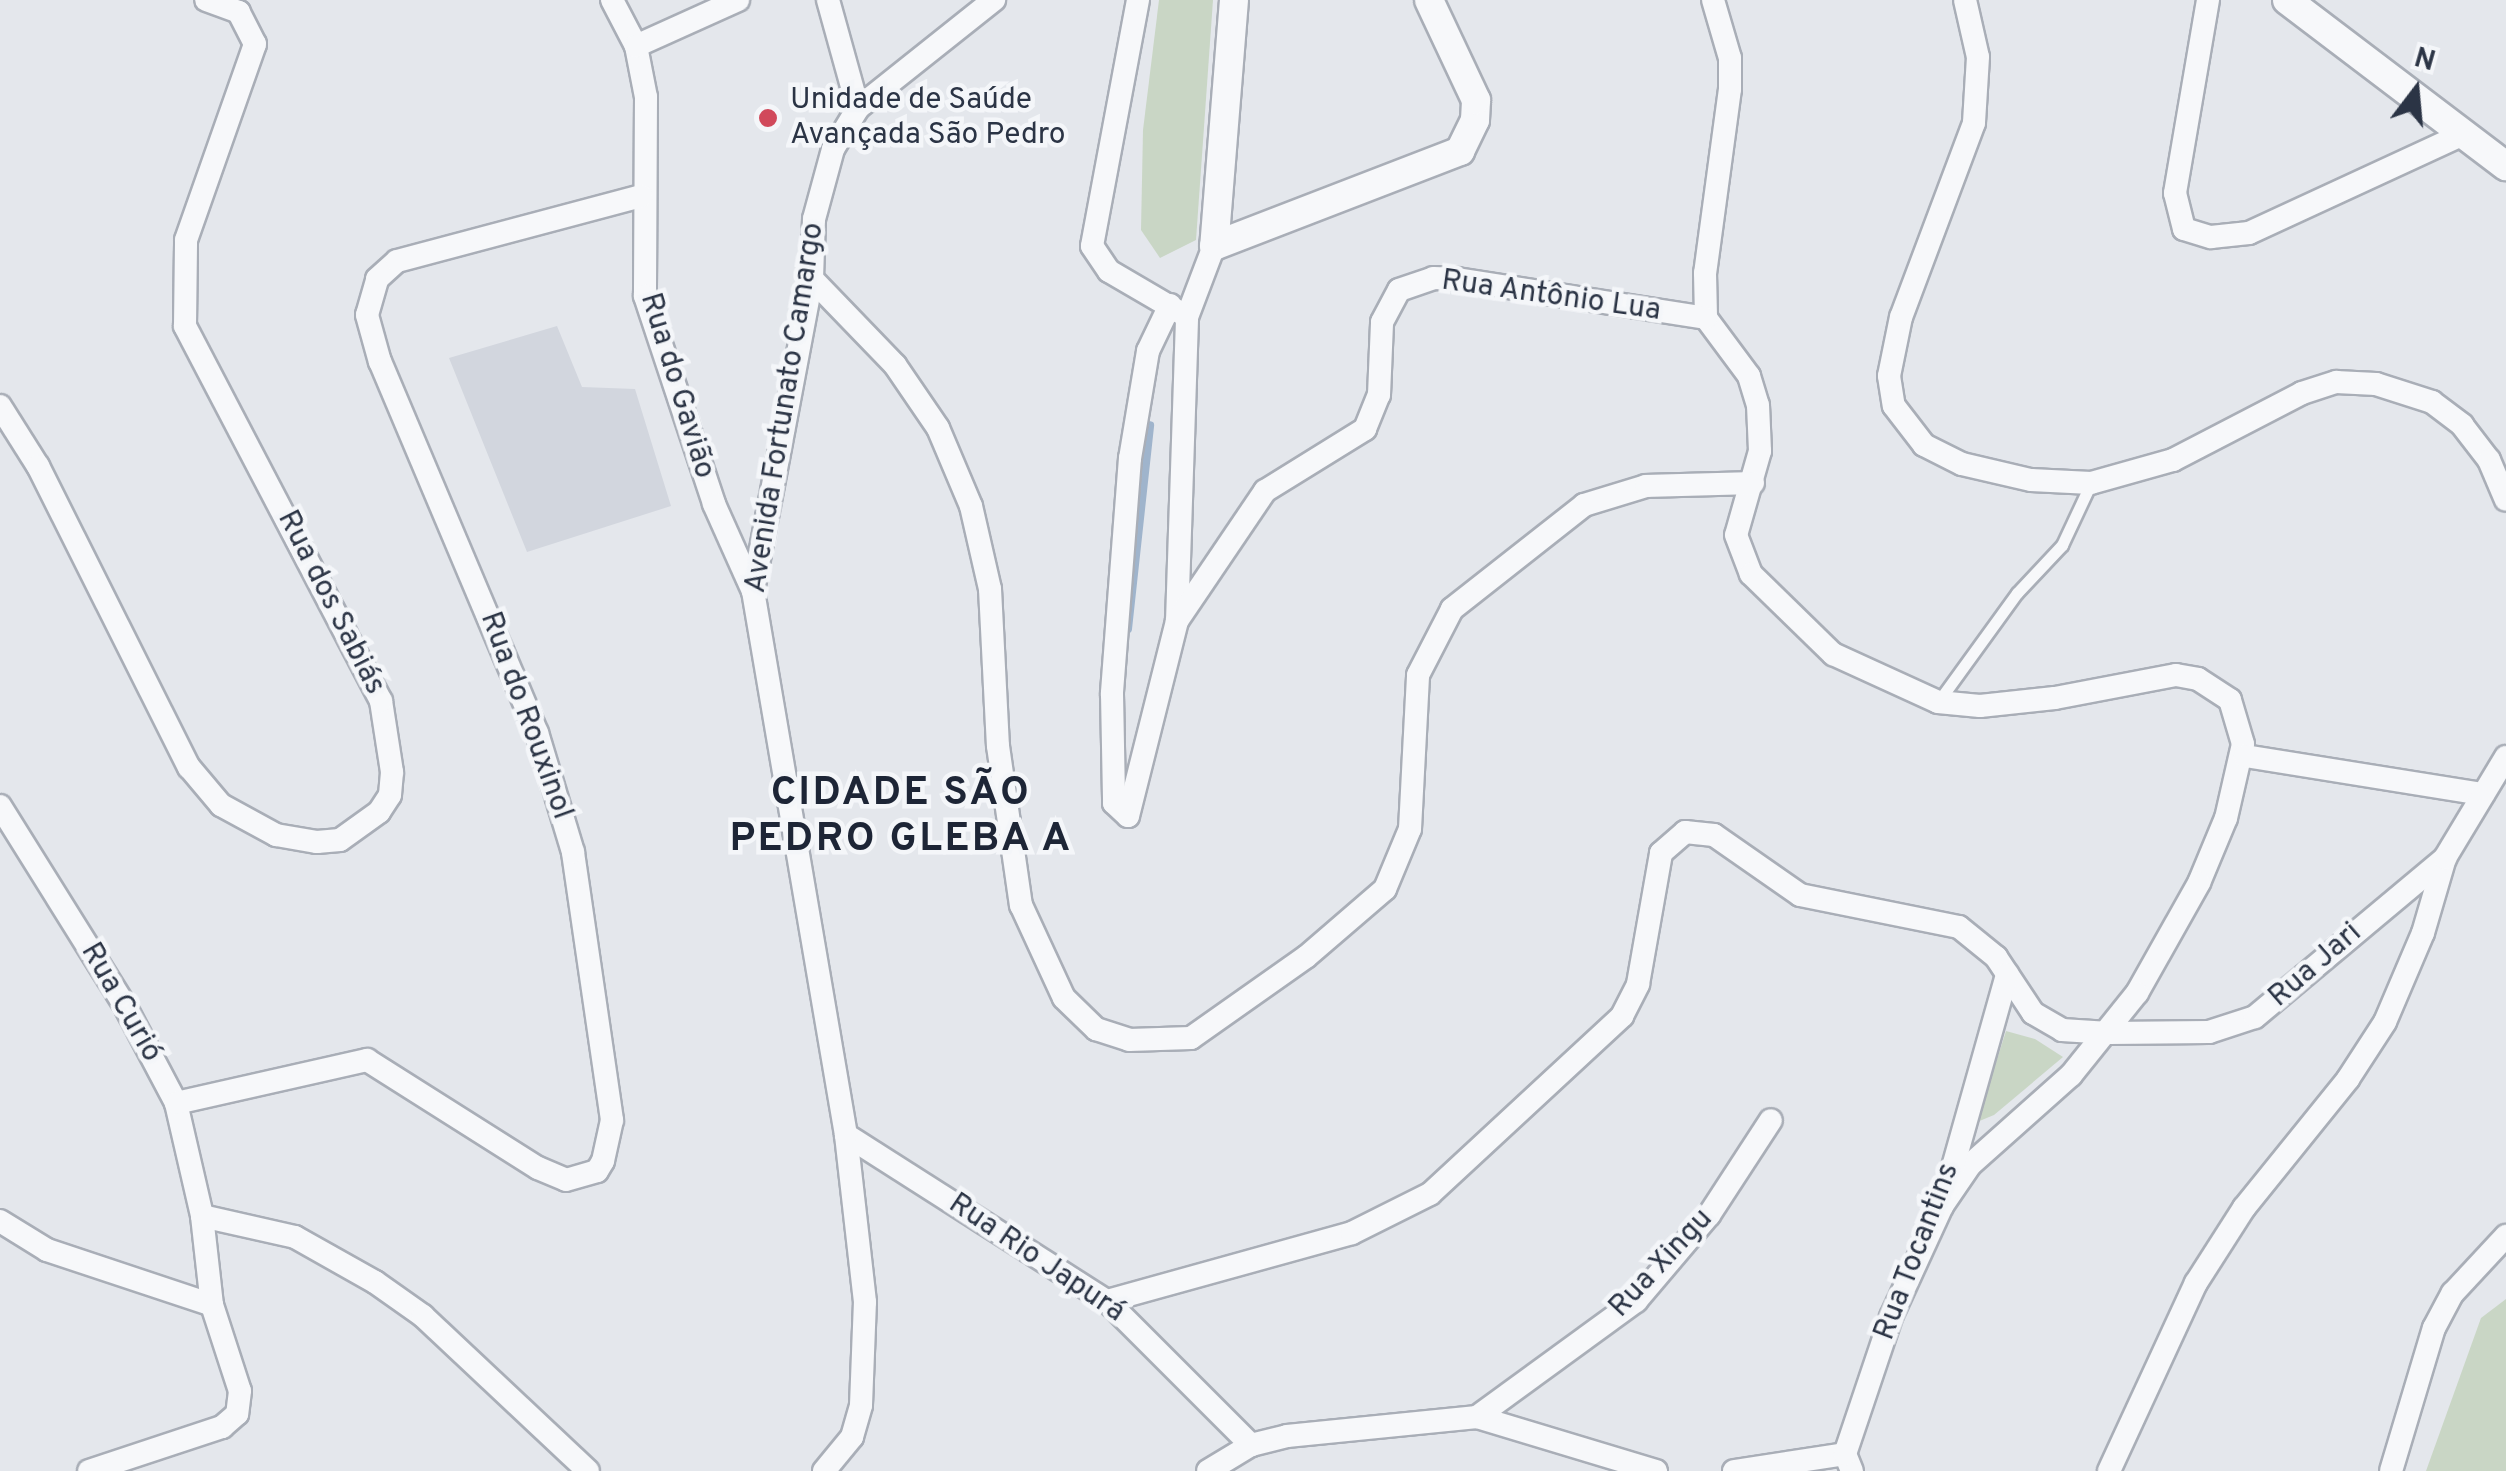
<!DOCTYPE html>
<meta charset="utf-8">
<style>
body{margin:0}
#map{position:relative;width:2506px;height:1471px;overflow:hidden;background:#e4e7ec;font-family:Overpass,sans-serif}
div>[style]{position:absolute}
.built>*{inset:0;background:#d2d6de}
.green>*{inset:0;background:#c9d6c5}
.stream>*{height:8px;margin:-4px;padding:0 4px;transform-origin:4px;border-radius:4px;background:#9fb4cc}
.roads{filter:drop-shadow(2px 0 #a9aeb7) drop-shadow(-2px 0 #a9aeb7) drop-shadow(0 2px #a9aeb7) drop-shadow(0 -2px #a9aeb7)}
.service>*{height:11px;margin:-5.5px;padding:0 5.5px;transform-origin:5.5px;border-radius:5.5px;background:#f7f8fa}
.minor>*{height:22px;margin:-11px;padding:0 11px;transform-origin:11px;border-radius:11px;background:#f7f8fa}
.tertiary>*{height:28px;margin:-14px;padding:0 14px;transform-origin:14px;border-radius:14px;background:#f7f8fa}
.dots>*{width:28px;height:28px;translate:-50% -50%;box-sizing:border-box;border:5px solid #f4f6f9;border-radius:50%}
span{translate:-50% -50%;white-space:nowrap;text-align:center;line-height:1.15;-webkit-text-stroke:9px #f4f6f9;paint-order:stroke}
.poi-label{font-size:30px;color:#2b3445}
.left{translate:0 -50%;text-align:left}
.street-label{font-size:30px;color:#2b3445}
.district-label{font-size:40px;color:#1d2536;font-weight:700;letter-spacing:2.5px}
.north{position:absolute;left:2366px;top:40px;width:100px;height:100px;-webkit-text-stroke:8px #f4f6f9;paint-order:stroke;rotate:16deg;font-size:28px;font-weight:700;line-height:40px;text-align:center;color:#2b3445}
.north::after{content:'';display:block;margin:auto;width:35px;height:45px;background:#2b3445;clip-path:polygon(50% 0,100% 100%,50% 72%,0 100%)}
</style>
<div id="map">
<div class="built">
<div style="clip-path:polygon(557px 326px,582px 387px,635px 389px,671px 506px,527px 552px,449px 358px)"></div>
</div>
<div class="green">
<div style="clip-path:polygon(1159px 0,1213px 0,1196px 240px,1160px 258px,1141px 230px,1143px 130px)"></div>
<div style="clip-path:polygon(2006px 1031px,2035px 1039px,2063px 1057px,1994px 1115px,1977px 1122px)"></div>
<div style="clip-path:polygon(2506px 1299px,2506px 1471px,2426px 1471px,2481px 1318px)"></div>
</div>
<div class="stream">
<div style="left:1128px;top:629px;width:205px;rotate:-83.8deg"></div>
</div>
<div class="roads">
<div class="service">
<div style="left:1938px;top:702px;width:135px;rotate:-54.1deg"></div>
<div style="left:2017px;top:593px;width:66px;rotate:-46.8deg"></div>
<div style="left:2062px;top:545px;width:68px;rotate:-64.9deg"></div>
</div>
<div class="minor">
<div style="left:612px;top:0;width:52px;rotate:62.4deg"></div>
<div style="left:636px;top:46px;width:52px;rotate:78.9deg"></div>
<div style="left:646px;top:97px;width:199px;rotate:90.3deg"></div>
<div style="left:645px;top:296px;width:219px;rotate:71.6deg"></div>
<div style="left:714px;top:504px;width:95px;rotate:65.9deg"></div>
<div style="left:828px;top:0;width:112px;rotate:74.5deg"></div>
<div style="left:1138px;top:0;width:250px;rotate:100.6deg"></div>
<div style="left:1092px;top:246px;width:30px;rotate:56deg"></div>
<div style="left:1109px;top:271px;width:83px;rotate:30.3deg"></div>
<div style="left:1713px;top:0;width:60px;rotate:73.7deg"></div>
<div style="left:1730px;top:58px;width:31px;rotate:90deg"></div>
<div style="left:1730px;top:89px;width:186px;rotate:97.7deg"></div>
<div style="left:1705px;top:273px;width:45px;rotate:88.7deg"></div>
<div style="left:1706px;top:318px;width:72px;rotate:53.4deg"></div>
<div style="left:1749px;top:376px;width:30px;rotate:73deg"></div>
<div style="left:1758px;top:405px;width:46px;rotate:87.5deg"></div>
<div style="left:1760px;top:451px;width:87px;rotate:105.9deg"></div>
<div style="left:1736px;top:535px;width:42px;rotate:69deg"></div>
<div style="left:1751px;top:574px;width:115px;rotate:44.3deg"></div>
<div style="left:1833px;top:654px;width:115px;rotate:24.6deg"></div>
<div style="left:1938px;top:702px;width:42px;rotate:5.4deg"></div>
<div style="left:1980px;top:706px;width:75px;rotate:-6.1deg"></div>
<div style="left:2055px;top:698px;width:123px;rotate:-10.8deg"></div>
<div style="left:2176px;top:675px;width:22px;rotate:10deg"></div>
<div style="left:2198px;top:679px;width:38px;rotate:33deg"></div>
<div style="left:2230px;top:700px;width:46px;rotate:73.5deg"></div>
<div style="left:2243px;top:744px;width:76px;rotate:102.9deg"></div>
<div style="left:2226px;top:818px;width:70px;rotate:112.6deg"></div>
<div style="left:2199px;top:883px;width:126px;rotate:119.4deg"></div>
<div style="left:2137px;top:993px;width:105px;rotate:128.8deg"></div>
<div style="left:2071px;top:1075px;width:135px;rotate:138.3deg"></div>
<div style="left:1970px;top:1165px;width:50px;rotate:124.3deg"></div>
<div style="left:1965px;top:0;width:58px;rotate:77.2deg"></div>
<div style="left:1978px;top:57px;width:66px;rotate:93.5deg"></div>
<div style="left:1974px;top:123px;width:207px;rotate:110.6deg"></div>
<div style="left:1901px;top:317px;width:60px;rotate:101.5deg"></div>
<div style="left:1889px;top:376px;width:30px;rotate:81deg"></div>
<div style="left:1894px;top:406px;width:49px;rotate:52.4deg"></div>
<div style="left:1924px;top:445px;width:42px;rotate:26.6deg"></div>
<div style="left:1962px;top:464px;width:71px;rotate:13.1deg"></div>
<div style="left:2031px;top:480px;width:60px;rotate:2.9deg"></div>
<div style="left:2091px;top:483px;width:85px;rotate:-15.7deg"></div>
<div style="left:2173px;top:460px;width:145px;rotate:-27.4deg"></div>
<div style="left:2302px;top:393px;width:36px;rotate:-18deg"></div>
<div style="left:2336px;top:382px;width:40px;rotate:2.9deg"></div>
<div style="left:2376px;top:384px;width:59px;rotate:17.8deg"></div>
<div style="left:2432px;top:402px;width:38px;rotate:37deg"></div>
<div style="left:2462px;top:425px;width:44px;rotate:52.4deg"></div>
<div style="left:2489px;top:460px;width:43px;rotate:67deg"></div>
<div style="left:2208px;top:0;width:196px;rotate:99.7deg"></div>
<div style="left:2175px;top:193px;width:37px;rotate:76deg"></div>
<div style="left:2184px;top:229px;width:28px;rotate:17deg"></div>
<div style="left:2211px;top:237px;width:38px;rotate:-6deg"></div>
<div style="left:2249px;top:233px;width:238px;rotate:-24.8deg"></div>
<div style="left:636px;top:46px;width:112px;rotate:-24.3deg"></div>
<div style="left:812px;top:279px;width:120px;rotate:46deg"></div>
<div style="left:895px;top:365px;width:76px;rotate:55.7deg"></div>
<div style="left:938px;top:428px;width:85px;rotate:67.1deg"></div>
<div style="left:971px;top:506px;width:85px;rotate:77.1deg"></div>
<div style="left:990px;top:589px;width:157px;rotate:87.1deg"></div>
<div style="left:998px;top:746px;width:161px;rotate:81.8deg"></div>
<div style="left:1021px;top:905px;width:102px;rotate:65.2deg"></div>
<div style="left:1064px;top:998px;width:45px;rotate:44.1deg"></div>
<div style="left:1096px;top:1029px;width:35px;rotate:18deg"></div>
<div style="left:1129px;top:1040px;width:62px;rotate:-1.8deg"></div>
<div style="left:1191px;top:1038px;width:141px;rotate:-35.2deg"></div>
<div style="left:1306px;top:957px;width:104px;rotate:-40.7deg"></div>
<div style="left:1385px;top:889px;width:65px;rotate:-67.4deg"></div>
<div style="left:1410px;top:829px;width:154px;rotate:-87deg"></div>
<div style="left:1418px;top:675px;width:74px;rotate:-62.7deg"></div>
<div style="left:1452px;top:609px;width:168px;rotate:-38.2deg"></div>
<div style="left:1584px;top:505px;width:65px;rotate:-17deg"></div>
<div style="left:1646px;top:486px;width:107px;rotate:-1.6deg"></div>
<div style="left:1170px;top:305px;width:51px;rotate:115.6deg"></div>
<div style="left:1148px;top:351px;width:109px;rotate:99.5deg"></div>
<div style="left:1130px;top:458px;width:237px;rotate:94.4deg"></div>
<div style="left:1112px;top:694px;width:109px;rotate:88.9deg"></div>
<div style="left:1114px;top:803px;width:19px;rotate:43deg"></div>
<div style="left:1128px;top:816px;width:201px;rotate:-75.9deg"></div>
<div style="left:1177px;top:621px;width:304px;rotate:-88.1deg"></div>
<div style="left:1187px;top:317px;width:76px;rotate:-69.2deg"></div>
<div style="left:0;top:406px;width:71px;rotate:57.7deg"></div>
<div style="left:38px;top:466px;width:337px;rotate:63.4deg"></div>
<div style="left:189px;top:767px;width:50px;rotate:49.9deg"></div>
<div style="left:221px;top:805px;width:63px;rotate:28.6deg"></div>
<div style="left:276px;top:835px;width:42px;rotate:9.7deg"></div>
<div style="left:317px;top:842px;width:23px;rotate:-5deg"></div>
<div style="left:340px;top:840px;width:48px;rotate:-35.7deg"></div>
<div style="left:379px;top:812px;width:20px;rotate:-57deg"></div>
<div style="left:390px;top:795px;width:23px;rotate:-85deg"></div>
<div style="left:392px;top:772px;width:72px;rotate:-98.8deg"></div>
<div style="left:381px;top:701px;width:423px;rotate:-117.6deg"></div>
<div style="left:185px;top:326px;width:86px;rotate:-89.3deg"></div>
<div style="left:186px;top:240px;width:208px;rotate:-70.6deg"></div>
<div style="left:255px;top:44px;width:36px;rotate:-117deg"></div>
<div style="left:239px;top:12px;width:35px;rotate:-160deg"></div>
<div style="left:1177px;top:621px;width:157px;rotate:-55.9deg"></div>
<div style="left:1265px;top:491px;width:118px;rotate:-31.8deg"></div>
<div style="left:1365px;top:429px;width:37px;rotate:-68deg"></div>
<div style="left:1379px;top:395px;width:73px;rotate:-87.6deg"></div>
<div style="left:1382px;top:322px;width:36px;rotate:-62deg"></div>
<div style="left:1399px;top:290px;width:36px;rotate:-19deg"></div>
<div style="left:1433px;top:278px;width:24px;rotate:2deg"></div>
<div style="left:1457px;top:279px;width:252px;rotate:8.9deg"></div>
<div style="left:2245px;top:756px;width:241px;rotate:9.1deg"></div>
<div style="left:0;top:806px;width:238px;rotate:58deg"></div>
<div style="left:126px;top:1008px;width:107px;rotate:62.2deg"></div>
<div style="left:176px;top:1103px;width:116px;rotate:77deg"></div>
<div style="left:202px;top:1216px;width:90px;rotate:83.6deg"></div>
<div style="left:212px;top:1305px;width:90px;rotate:72deg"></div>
<div style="left:240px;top:1391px;width:23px;rotate:97deg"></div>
<div style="left:237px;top:1414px;width:20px;rotate:139deg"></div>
<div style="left:222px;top:1427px;width:140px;rotate:161.7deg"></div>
<div style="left:176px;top:1103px;width:196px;rotate:-12.7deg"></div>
<div style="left:367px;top:1060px;width:202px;rotate:32.3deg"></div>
<div style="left:538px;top:1168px;width:30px;rotate:23deg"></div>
<div style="left:566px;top:1180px;width:32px;rotate:-16deg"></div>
<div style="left:597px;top:1171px;width:12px;rotate:-59deg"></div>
<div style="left:603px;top:1161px;width:42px;rotate:-77.6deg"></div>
<div style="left:612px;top:1120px;width:271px;rotate:-98.3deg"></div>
<div style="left:573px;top:852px;width:124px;rotate:-106.8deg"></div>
<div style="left:537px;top:733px;width:403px;rotate:-112.9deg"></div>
<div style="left:380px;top:362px;width:49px;rotate:-105.5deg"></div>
<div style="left:367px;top:315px;width:37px;rotate:-74deg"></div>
<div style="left:377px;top:279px;width:27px;rotate:-42deg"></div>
<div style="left:397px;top:261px;width:253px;rotate:-14.9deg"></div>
<div style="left:846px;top:1135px;width:309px;rotate:32.5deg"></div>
<div style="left:1107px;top:1301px;width:204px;rotate:45deg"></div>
<div style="left:202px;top:1216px;width:95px;rotate:12.7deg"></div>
<div style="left:295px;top:1237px;width:92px;rotate:29.4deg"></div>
<div style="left:375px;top:1282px;width:59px;rotate:35.3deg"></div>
<div style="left:423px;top:1316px;width:226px;rotate:43.2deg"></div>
<div style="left:0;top:1221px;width:55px;rotate:31.7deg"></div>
<div style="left:47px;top:1250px;width:174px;rotate:18.4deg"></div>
<div style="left:1107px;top:1301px;width:254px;rotate:-15.5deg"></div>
<div style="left:1352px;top:1233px;width:87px;rotate:-26.6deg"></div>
<div style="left:1430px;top:1194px;width:262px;rotate:-42.8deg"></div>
<div style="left:1622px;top:1016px;width:36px;rotate:-63deg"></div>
<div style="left:1638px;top:984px;width:133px;rotate:-80deg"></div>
<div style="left:1661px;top:853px;width:32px;rotate:-41deg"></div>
<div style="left:1685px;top:832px;width:29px;rotate:6deg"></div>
<div style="left:1714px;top:835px;width:105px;rotate:34.9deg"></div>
<div style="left:1800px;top:895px;width:162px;rotate:11.4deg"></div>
<div style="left:1959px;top:927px;width:48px;rotate:39deg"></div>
<div style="left:1996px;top:957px;width:67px;rotate:56.5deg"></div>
<div style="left:2033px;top:1013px;width:34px;rotate:30deg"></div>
<div style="left:2062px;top:1030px;width:47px;rotate:3.7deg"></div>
<div style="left:2109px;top:1033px;width:100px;rotate:-0.6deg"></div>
<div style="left:2209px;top:1032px;width:48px;rotate:-18.1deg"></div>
<div style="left:2255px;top:1017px;width:248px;rotate:-39.9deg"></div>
<div style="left:1477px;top:1417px;width:197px;rotate:-36.1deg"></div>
<div style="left:1636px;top:1301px;width:113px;rotate:-49.7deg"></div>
<div style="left:1709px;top:1215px;width:113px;rotate:-56.9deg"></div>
<div style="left:824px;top:1471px;width:44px;rotate:-50.5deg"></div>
<div style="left:852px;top:1437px;width:33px;rotate:-74deg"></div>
<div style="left:861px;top:1405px;width:103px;rotate:-87.8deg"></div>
<div style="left:865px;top:1302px;width:168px;rotate:-96.5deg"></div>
<div style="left:846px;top:1135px;width:552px;rotate:-99.7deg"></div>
<div style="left:753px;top:591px;width:318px;rotate:-79.3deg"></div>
<div style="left:812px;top:279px;width:60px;rotate:-88.1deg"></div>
<div style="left:814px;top:219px;width:73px;rotate:-74.8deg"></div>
<div style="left:833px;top:149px;width:48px;rotate:-58.6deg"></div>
<div style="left:858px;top:108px;width:174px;rotate:-38.5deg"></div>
<div style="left:1208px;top:1471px;width:50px;rotate:-31.2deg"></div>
<div style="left:1251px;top:1445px;width:37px;rotate:-14deg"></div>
<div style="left:1287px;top:1436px;width:191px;rotate:-5.7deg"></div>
<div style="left:1477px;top:1417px;width:187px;rotate:16.8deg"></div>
<div style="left:1734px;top:1471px;width:112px;rotate:-8.7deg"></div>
<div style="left:1852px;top:1471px;width:18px;rotate:-112deg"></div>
<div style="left:1845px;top:1454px;width:145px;rotate:-71.4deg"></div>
<div style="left:1891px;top:1317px;width:122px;rotate:-65.3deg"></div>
<div style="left:1942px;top:1206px;width:241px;rotate:-74.3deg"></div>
<div style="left:2109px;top:1471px;width:207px;rotate:-65.2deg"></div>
<div style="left:2196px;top:1283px;width:89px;rotate:-57.4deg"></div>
<div style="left:2244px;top:1208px;width:166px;rotate:-51.1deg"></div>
<div style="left:2348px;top:1079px;width:68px;rotate:-57deg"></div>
<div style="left:2385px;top:1022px;width:97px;rotate:-66.9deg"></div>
<div style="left:2423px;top:933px;width:78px;rotate:-73.7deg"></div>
<div style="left:2445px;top:858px;width:118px;rotate:-58.9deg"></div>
<div style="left:2391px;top:1471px;width:149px;rotate:-73.3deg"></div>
<div style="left:2434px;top:1328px;width:40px;rotate:-62deg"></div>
<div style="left:2453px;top:1293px;width:78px;rotate:-47.1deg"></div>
</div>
<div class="tertiary">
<div style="left:1234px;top:0;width:247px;rotate:94.6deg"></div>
<div style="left:1214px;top:246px;width:264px;rotate:-21.1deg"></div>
<div style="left:1460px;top:151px;width:34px;rotate:-64deg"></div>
<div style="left:1475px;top:120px;width:20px;rotate:-87deg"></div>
<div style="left:1476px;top:100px;width:110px;rotate:-115.2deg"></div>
<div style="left:2287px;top:0;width:275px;rotate:37.2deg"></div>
</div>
</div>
<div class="dots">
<div style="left:768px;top:118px;background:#d1495b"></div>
</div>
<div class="poi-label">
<span class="left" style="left:790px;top:118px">Unidade de Saúde<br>Avançada São Pedro</span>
</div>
<div class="street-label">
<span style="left:1551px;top:297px;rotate:8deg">Rua Antônio Lua</span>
<span style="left:676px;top:386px;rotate:73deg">Rua do Gavião</span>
<span style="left:786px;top:408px;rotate:-81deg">Avenida Fortunato Camargo</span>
<span style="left:330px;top:603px;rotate:63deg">Rua dos Sabiás</span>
<span style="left:525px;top:716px;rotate:70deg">Rua do Rouxinol</span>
<span style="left:2316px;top:966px;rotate:-41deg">Rua Jari</span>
<span style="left:120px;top:1003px;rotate:60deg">Rua Curió</span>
<span style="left:1918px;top:1252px;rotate:-69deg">Rua Tocantins</span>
<span style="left:1036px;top:1259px;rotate:34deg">Rua Rio Japurá</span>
<span style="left:1662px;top:1264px;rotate:-47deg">Rua Xingu</span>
</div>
<div class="district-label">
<span style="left:901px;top:817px">CIDADE SÃO<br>PEDRO GLEBA A</span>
</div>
<div class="north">N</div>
</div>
